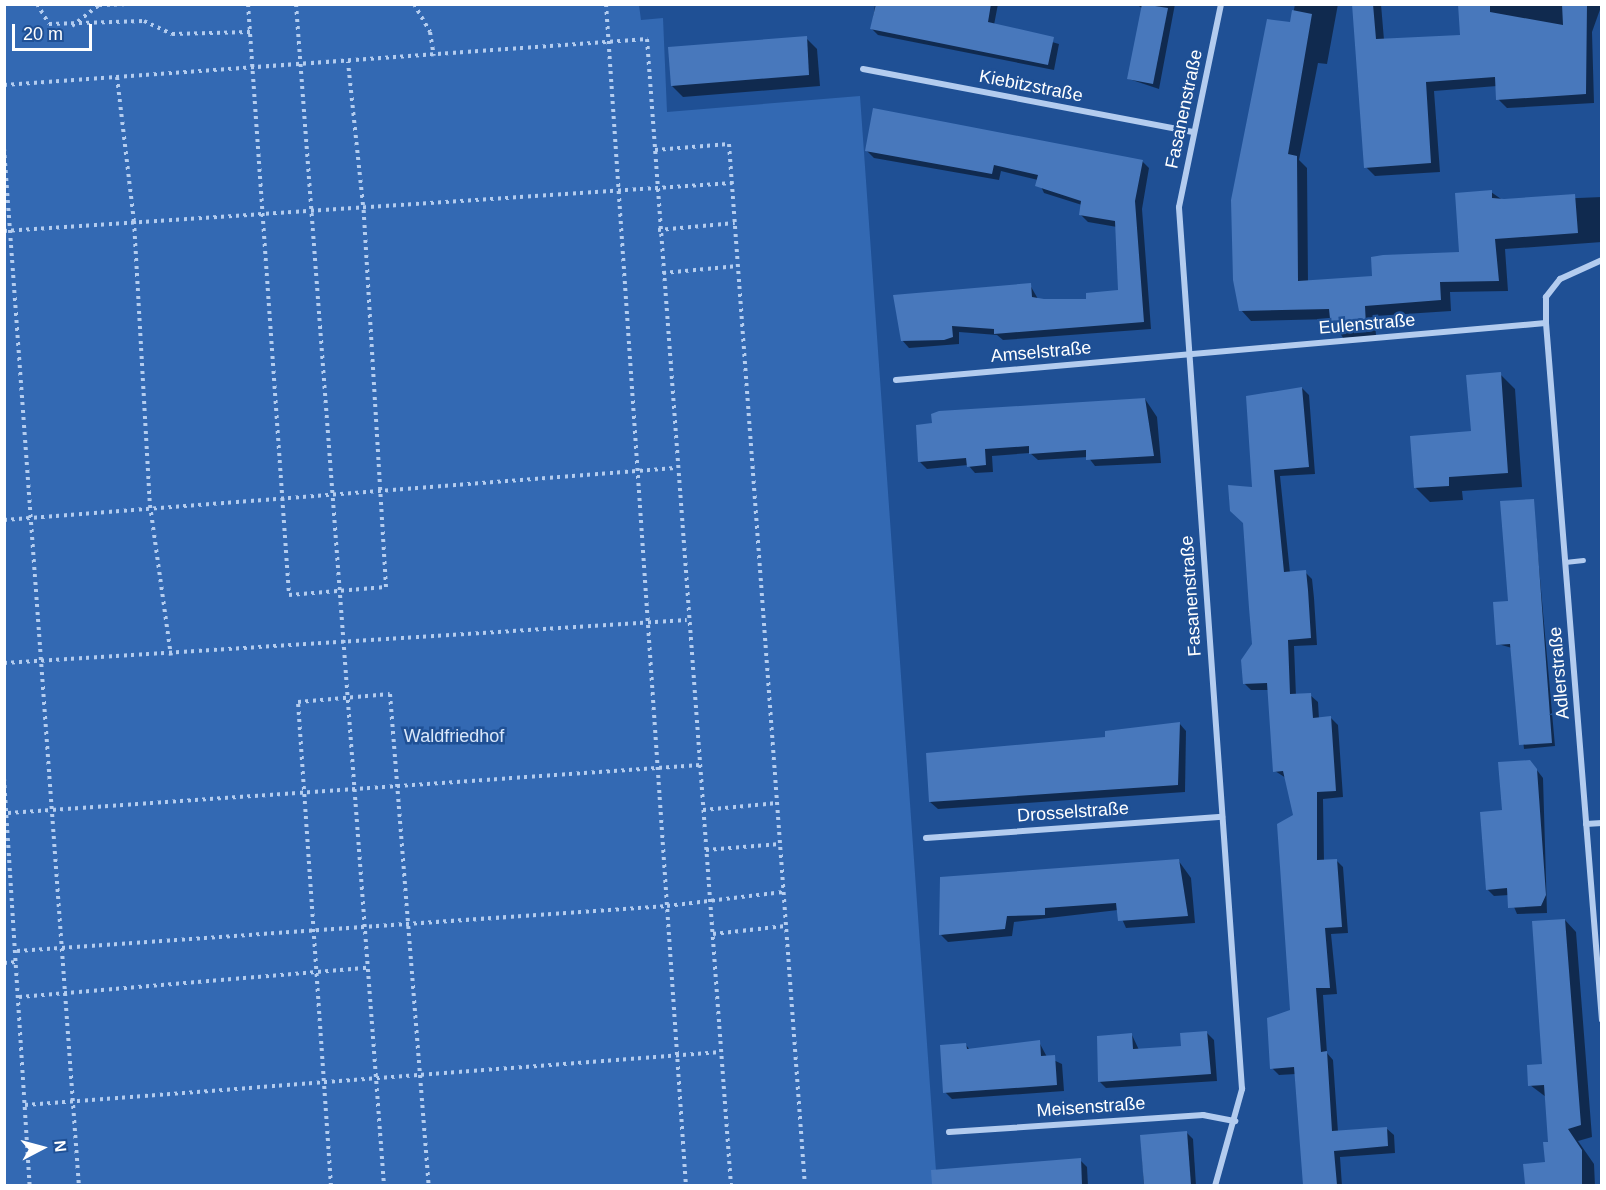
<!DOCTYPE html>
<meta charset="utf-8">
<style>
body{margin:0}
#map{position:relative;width:1606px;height:1190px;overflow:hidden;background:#1f5095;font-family:Helvetica,sans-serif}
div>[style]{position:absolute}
.green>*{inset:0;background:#3369b3}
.shadow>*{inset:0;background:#0007}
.building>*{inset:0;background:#4878bc}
.path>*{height:4px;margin-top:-2px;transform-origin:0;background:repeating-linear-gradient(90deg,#b3ccef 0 3px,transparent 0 7.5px)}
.service>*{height:4.5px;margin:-2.25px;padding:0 2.25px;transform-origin:2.25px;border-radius:2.25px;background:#b3ccef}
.minor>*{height:6px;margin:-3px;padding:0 3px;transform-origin:3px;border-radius:3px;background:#b3ccef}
span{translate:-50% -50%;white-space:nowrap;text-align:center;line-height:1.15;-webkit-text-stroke:5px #1f5095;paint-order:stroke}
.street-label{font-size:18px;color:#fff}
.park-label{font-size:18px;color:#d9e7fa}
.frame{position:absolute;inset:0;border:6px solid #fff;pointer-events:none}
.north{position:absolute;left:12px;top:1118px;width:60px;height:60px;-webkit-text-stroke:4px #1f5095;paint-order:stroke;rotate:84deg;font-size:16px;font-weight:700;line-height:24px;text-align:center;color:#fff}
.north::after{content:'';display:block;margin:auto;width:21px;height:27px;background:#fff;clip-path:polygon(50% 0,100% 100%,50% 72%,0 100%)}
.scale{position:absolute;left:12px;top:24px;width:80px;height:27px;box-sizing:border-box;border:3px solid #fff;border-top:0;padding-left:8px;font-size:18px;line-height:21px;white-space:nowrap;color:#fff;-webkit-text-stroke:4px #1f5095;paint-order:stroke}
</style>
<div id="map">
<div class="green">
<div style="clip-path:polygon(5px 5px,639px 5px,641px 20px,663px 18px,667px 112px,860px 96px,937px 1185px,5px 1186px)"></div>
</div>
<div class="shadow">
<div style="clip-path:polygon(875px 4px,998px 4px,994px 25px,1059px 44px,1054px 70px,878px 35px,872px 29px)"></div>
<div style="clip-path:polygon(1136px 4px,1175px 4px,1159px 89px,1129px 79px,1143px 9px)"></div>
<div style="clip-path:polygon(1295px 4px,1338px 4px,1327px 64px,1318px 63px,1299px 160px,1307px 168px,1308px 282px,1374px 277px,1461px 253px,1491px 192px,1504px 201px,1602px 197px,1602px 242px,1505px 249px,1508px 291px,1450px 292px,1451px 311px,1375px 316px,1376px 336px,1343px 338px,1332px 319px,1251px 321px,1241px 310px)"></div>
<div style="clip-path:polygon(1354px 4px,1381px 4px,1384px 40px,1461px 36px,1459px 4px,1602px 4px,1592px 32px,1594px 103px,1507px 108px,1498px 99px,1497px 86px,1434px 91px,1440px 172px,1375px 176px,1366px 167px)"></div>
<div style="clip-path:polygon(806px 38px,817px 49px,820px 86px,683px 97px,672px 86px)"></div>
<div style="clip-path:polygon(867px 151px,1142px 161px,1149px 168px,1142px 209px,1151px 329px,1003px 340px,997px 335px,959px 332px,959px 344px,909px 348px,902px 340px,1030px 285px,1038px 299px,1088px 300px,1120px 292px,1117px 227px,1088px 222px,1081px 215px,1082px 205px,1044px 193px,1038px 180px,1001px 171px,999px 180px,874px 158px)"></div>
<div style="clip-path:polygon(1500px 374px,1515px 389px,1522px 487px,1462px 491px,1463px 500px,1430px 502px,1415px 487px,1472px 433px)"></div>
<div style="clip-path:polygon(1302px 388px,1309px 395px,1315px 474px,1280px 476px,1290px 573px,1305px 572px,1312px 579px,1314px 598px,1317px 645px,1294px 646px,1296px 696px,1310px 695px,1318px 702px,1319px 719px,1331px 718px,1338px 725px,1343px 797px,1323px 799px,1324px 861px,1336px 860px,1343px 867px,1348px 933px,1331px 934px,1337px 994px,1323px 995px,1327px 1053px,1333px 1060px,1338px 1132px,1386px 1128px,1394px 1135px,1395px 1153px,1340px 1157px,1342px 1186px,1305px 1186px,1296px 1074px,1279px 1075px,1272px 1068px,1292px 1011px,1295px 815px,1286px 778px,1275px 771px,1269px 690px,1251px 690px,1244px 683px,1253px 644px,1253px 489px)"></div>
<div style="clip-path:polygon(1145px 399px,1157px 417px,1161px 463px,1095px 466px,1088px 457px,1038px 460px,1030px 453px,992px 456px,993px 472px,975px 473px,968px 465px,927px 469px,920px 462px)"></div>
<div style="clip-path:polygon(1533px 500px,1555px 746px,1524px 749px,1512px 648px,1498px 644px)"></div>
<div style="clip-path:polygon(1179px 723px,1186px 731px,1185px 792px,938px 809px,930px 802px,1107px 739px)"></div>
<div style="clip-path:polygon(1536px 769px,1543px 778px,1547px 913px,1517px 914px,1509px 895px,1494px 896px,1487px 889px)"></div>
<div style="clip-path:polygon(1178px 860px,1191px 878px,1195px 923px,1126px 928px,1118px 910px,1014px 922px,1012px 936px,948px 942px,941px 935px)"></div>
<div style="clip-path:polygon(1565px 920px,1576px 932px,1592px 1137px,1578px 1141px,1594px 1164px,1595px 1186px,1526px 1186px,1524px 1165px,1547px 1163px,1550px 1143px,1546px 1097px,1530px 1085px,1544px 1065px)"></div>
<div style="clip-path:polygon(1207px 1033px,1214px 1040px,1217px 1081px,1106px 1088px,1099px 1081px,1132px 1035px,1139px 1050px,1183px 1048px)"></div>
<div style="clip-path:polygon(1039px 1042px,1047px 1057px,1062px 1064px,1064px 1091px,952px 1099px,945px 1092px,966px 1045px,970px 1050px)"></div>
<div style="clip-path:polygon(1187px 1133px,1193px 1139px,1196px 1186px,1144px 1186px,1141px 1136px)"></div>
<div style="clip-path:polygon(1080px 1160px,1087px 1167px,1088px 1186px,950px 1186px,949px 1170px)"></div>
</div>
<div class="building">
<div style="clip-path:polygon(876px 4px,991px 4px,988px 22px,1054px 37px,1048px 65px,870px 29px)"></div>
<div style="clip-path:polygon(1142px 4px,1168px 8px,1153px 84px,1127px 79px)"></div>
<div style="clip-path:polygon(1352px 4px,1373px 4px,1376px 39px,1460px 35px,1458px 4px,1490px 4px,1490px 12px,1563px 25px,1562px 4px,1587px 4px,1586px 94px,1496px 100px,1495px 77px,1426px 82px,1431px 163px,1364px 168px)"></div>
<div style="clip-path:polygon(1292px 10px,1312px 14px,1288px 154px,1297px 156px,1298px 281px,1372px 276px,1371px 257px,1383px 255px,1459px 252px,1455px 193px,1492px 190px,1492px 198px,1504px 199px,1575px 194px,1578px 233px,1495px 239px,1499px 281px,1440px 282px,1441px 300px,1365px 306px,1366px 326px,1331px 328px,1329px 309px,1239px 311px,1233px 280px,1231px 200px,1267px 19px,1290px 22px)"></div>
<div style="clip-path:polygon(807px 36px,809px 75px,671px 86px,668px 47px)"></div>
<div style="clip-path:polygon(873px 108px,1143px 160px,1135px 201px,1144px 322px,994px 334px,994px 329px,952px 326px,953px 337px,944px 340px,901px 341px,893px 295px,1031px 283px,1032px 297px,1044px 299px,1086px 299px,1086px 293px,1118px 290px,1115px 221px,1079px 215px,1081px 201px,1035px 186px,1038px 175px,994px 165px,992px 174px,865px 151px)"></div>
<div style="clip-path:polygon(1501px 372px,1508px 473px,1449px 477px,1449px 486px,1414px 488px,1410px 436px,1471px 431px,1466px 375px)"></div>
<div style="clip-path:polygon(1302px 387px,1309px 467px,1274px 470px,1284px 572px,1306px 570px,1308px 590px,1311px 638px,1288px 640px,1290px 694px,1311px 693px,1313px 718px,1331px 716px,1336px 791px,1317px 792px,1317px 860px,1337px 859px,1342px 927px,1325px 928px,1330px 988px,1316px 988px,1321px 1052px,1327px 1051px,1332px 1131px,1387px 1127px,1388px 1146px,1334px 1151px,1337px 1185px,1303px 1185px,1294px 1067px,1270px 1069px,1267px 1018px,1290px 1010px,1277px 824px,1293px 815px,1283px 771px,1273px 772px,1267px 683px,1243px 684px,1241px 660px,1252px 644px,1249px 608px,1243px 523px,1230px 511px,1228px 485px,1252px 487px,1246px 396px)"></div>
<div style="clip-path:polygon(1145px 398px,1154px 456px,1086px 460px,1086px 450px,1029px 454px,1029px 446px,985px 449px,986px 465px,967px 467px,966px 458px,918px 462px,916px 425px,932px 423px,931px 414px,939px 411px)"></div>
<div style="clip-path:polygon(1534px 499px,1552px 743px,1519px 745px,1510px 644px,1496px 645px,1493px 602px,1508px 601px,1500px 501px)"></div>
<div style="clip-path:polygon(1180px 722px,1178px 785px,929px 802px,926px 753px,1105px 737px,1105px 731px)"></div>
<div style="clip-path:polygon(1530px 760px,1537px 769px,1546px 895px,1541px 906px,1508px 908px,1507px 888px,1486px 890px,1480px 812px,1502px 810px,1498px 762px)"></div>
<div style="clip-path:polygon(1179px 859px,1188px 916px,1118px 921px,1116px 903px,1045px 908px,1045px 915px,1007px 916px,1005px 929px,939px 935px,940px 877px)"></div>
<div style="clip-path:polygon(1565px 919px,1581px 1125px,1568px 1129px,1582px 1150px,1582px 1185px,1525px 1184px,1523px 1164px,1545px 1162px,1543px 1142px,1548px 1142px,1544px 1085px,1528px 1086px,1527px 1065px,1542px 1064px,1532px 921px)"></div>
<div style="clip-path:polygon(1207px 1031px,1211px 1074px,1098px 1082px,1097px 1036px,1132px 1033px,1133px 1049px,1181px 1046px,1180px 1033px)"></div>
<div style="clip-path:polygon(1040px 1040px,1041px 1056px,1055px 1055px,1057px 1085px,943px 1093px,940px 1045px,966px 1043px,967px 1049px)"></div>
<div style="clip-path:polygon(1187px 1131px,1191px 1185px,1144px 1185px,1140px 1135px)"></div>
<div style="clip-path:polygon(1081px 1158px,1082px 1185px,932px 1185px,931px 1170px)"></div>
</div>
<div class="path">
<div style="left:37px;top:4px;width:23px;rotate:59deg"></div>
<div style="left:49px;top:24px;width:95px;rotate:-1.8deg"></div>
<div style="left:144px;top:21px;width:31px;rotate:25deg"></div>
<div style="left:172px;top:34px;width:78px;rotate:-1.5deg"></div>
<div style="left:248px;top:4px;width:592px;rotate:86.03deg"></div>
<div style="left:289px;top:595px;width:97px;rotate:-4.7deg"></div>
<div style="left:386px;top:587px;width:383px;rotate:-93.4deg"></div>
<div style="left:363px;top:205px;width:144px;rotate:-96deg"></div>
<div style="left:296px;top:4px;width:1185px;rotate:85.74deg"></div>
<div style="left:414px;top:4px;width:32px;rotate:60deg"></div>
<div style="left:430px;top:32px;width:24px;rotate:81deg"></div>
<div style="left:606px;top:4px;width:1185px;rotate:86.13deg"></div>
<div style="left:72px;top:26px;width:34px;rotate:-38deg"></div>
<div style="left:99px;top:5px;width:25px;rotate:-2deg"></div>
<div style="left:117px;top:77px;width:145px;rotate:83.3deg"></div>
<div style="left:134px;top:221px;width:284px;rotate:86.8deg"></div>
<div style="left:150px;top:505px;width:152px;rotate:82.1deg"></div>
<div style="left:4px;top:85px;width:645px;rotate:-4.09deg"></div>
<div style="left:647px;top:39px;width:1150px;rotate:85.81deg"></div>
<div style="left:4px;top:148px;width:1041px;rotate:85.87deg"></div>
<div style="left:655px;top:150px;width:74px;rotate:-4.6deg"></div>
<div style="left:729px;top:144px;width:1045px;rotate:85.83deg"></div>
<div style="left:658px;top:230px;width:77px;rotate:-5.2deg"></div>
<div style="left:4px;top:231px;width:730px;rotate:-3.77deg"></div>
<div style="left:663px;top:273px;width:75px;rotate:-5.3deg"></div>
<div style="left:4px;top:520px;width:673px;rotate:-4.43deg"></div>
<div style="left:4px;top:663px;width:684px;rotate:-3.6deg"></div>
<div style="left:4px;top:778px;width:409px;rotate:86.4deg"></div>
<div style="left:703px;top:810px;width:74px;rotate:-5.4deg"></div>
<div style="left:8px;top:813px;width:694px;rotate:-3.97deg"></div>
<div style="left:706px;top:850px;width:74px;rotate:-4.6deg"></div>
<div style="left:713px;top:934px;width:73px;rotate:-6.3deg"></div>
<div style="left:17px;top:951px;width:652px;rotate:-3.96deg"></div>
<div style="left:667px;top:906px;width:117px;rotate:-6.9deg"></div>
<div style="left:4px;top:963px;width:13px;rotate:-4deg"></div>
<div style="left:19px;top:997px;width:349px;rotate:-4.8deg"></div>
<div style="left:25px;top:1105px;width:698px;rotate:-4.35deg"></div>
<div style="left:331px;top:1186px;width:485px;rotate:-93.9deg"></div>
<div style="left:298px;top:702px;width:92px;rotate:-5deg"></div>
<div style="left:390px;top:694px;width:494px;rotate:85.5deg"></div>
</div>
<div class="service">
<div style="left:1565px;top:562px;width:18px;rotate:-6deg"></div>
</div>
<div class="minor">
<div style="left:863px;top:69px;width:336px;rotate:10.8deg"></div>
<div style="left:1602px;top:260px;width:46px;rotate:155.7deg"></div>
<div style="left:1560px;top:279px;width:23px;rotate:128deg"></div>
<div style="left:1546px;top:297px;width:26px;rotate:90deg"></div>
<div style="left:1546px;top:323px;width:699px;rotate:85.41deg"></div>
<div style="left:896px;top:380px;width:652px;rotate:-5.01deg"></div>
<div style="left:1586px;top:824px;width:16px;rotate:-4deg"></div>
<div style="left:926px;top:838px;width:297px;rotate:-4.1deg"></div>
<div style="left:949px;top:1132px;width:255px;rotate:-3.8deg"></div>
<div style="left:1203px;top:1115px;width:33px;rotate:11deg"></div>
<div style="left:1215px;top:1186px;width:101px;rotate:-74.4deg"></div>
<div style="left:1242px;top:1089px;width:884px;rotate:-94.09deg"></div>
<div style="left:1179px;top:207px;width:207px;rotate:-78.3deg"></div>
</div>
<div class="street-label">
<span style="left:1031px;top:86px;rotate:11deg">Kiebitzstraße</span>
<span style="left:1184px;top:109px;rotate:-78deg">Fasanenstraße</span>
<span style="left:1367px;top:324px;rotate:-5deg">Eulenstraße</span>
<span style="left:1041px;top:352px;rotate:-5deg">Amselstraße</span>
<span style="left:1191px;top:596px;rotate:-94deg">Fasanenstraße</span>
<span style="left:1559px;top:673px;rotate:-95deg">Adlerstraße</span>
<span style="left:1073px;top:812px;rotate:-4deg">Drosselstraße</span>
<span style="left:1091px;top:1107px;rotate:-4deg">Meisenstraße</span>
</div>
<div class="park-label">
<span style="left:454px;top:736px">Waldfriedhof</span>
</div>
<div class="frame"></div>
<div class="north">N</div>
<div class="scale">20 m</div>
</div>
